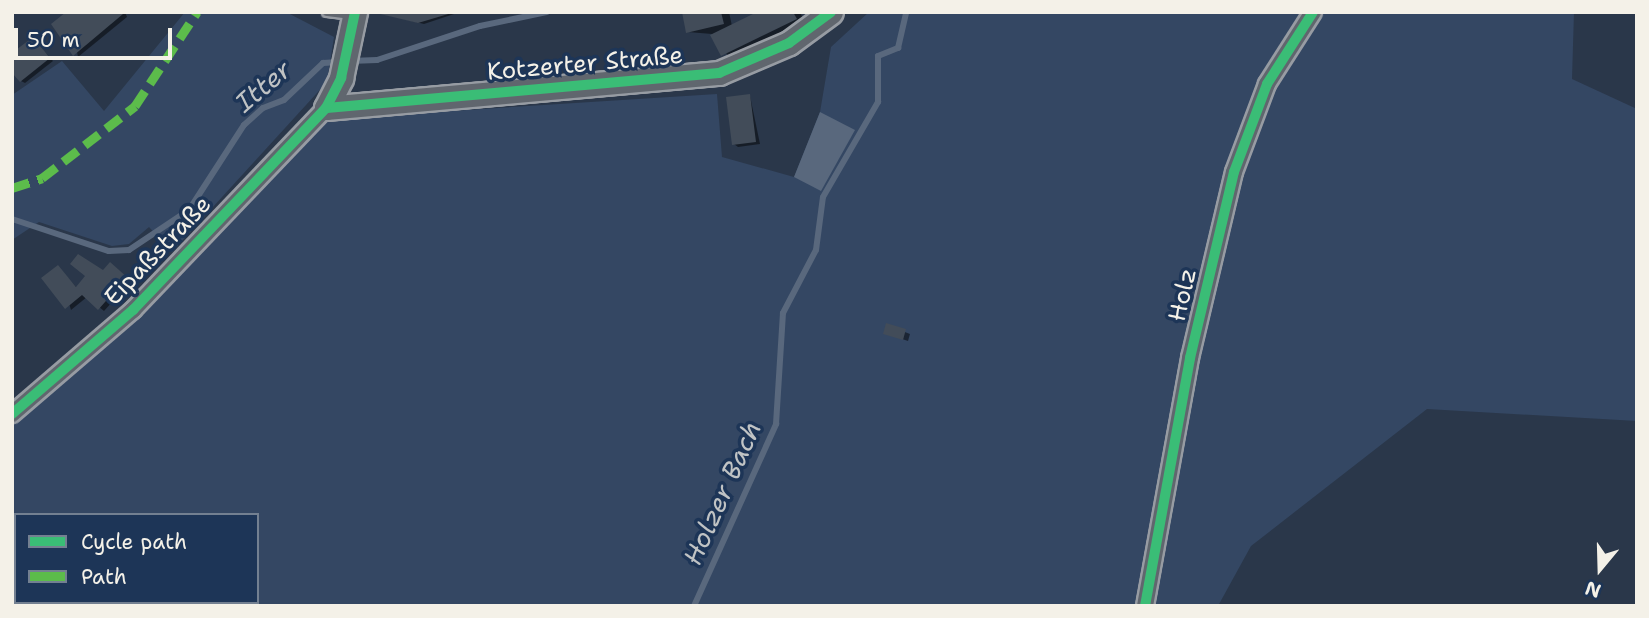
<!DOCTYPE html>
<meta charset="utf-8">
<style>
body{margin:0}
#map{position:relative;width:1649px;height:618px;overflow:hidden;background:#2a374a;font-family:"Shantell Sans",sans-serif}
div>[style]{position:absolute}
.green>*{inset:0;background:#344763}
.water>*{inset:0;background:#59687d}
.shadow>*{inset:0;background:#0007}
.stream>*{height:6px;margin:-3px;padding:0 3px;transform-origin:3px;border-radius:3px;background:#59687d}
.building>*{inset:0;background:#424c59}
.roads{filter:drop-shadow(2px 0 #979ca3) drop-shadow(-2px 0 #979ca3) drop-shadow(0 2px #979ca3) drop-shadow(0 -2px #979ca3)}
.lane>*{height:8px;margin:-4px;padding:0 4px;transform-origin:4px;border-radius:4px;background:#60666e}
.street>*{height:16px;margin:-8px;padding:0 8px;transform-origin:8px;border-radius:8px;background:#60666e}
.secondary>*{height:23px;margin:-11.5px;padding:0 11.5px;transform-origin:11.5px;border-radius:11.5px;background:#60666e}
.quiet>*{height:9px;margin-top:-4.5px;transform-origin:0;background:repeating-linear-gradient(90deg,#5cbc4b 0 18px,transparent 0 27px)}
.cycleway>*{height:10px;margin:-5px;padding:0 5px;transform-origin:5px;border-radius:5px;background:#3abd76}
span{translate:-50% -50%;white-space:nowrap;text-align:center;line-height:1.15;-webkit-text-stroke:7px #1d3557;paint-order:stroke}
.street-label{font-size:24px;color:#f4f1e8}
.water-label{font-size:26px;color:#c0c3c4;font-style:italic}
.frame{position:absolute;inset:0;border:14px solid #f4f1e8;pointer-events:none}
.legend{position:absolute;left:14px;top:513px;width:245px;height:91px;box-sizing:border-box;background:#1d3557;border:2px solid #738091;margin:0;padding:9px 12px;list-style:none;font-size:21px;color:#f4f1e8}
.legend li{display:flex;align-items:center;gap:14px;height:35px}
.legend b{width:35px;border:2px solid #738091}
.north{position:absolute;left:1565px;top:534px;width:70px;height:70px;-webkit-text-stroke:5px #1d3557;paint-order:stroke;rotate:199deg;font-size:19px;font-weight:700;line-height:28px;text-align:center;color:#f4f1e8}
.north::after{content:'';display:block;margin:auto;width:24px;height:32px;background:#f4f1e8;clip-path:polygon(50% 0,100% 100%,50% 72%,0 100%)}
.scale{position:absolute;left:14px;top:28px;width:158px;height:32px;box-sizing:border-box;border:4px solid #f4f1e8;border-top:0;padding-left:9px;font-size:21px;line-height:24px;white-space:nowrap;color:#f4f1e8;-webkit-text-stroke:5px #1d3557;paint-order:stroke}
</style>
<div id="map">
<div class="green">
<div style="clip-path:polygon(185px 12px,286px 12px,334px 37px,327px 82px,172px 252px,149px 227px,129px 244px,112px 246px,39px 222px,12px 240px,12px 95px,62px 61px,104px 111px)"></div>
<div style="clip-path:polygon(evenodd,869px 12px,1574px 12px,1572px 79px,1637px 109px,1637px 421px,1427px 409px,1251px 546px,1218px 606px,12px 606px,12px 424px,134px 319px,326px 119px,717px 94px,722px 157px,794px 177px,820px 112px,831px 47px,869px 12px,16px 515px,257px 515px,257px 602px,16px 602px,16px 515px)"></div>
</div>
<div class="water">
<div style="clip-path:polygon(820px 112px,855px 130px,821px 191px,794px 177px)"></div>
</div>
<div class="shadow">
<div style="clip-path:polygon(69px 12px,125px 12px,127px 17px,78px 57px)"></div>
<div style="clip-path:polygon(375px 12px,460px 12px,424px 24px)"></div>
<div style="clip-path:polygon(683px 12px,729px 12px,732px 26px,761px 12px,800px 12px,806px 25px,732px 61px,712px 34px,688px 32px)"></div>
<div style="clip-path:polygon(33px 39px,53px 61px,25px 83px,21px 81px)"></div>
<div style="clip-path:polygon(750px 96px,760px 144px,738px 147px,734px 144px)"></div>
<div style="clip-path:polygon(58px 267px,77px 288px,115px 267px,131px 281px,104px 311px,87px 297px,71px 310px)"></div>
<div style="clip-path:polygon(887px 325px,910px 334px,908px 341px,890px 335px)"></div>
</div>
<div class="stream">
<div style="left:350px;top:61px;width:27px;rotate:-2deg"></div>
<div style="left:377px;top:60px;width:108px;rotate:-18.3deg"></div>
<div style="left:480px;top:26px;width:68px;rotate:-11.8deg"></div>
<div style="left:12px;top:219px;width:102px;rotate:18.3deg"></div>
<div style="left:109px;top:251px;width:20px;rotate:-3deg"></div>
<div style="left:129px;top:250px;width:72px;rotate:-33.7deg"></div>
<div style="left:189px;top:210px;width:101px;rotate:-57.1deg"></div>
<div style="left:244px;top:125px;width:25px;rotate:-42deg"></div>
<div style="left:263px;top:108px;width:22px;rotate:-21deg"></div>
<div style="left:284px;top:100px;width:54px;rotate:-43.5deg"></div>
<div style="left:323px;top:63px;width:16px;rotate:-4deg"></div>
<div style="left:694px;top:606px;width:200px;rotate:-65.7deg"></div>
<div style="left:776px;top:424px;width:111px;rotate:-86.4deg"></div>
<div style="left:783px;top:313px;width:71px;rotate:-62.4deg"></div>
<div style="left:816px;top:250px;width:53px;rotate:-82.5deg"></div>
<div style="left:823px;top:197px;width:110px;rotate:-59.9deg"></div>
<div style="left:878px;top:102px;width:46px;rotate:-90deg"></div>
<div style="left:878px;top:56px;width:22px;rotate:-22deg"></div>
<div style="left:898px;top:48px;width:37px;rotate:-77deg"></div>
</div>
<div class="building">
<div style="clip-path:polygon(66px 12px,122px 12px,123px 14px,73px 56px,51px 24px)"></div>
<div style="clip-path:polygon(455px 12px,418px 23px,376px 13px,376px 12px)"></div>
<div style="clip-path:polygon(682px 12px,721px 12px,724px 24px,686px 33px)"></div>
<div style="clip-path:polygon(757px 12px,793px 12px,797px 19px,721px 56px,710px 35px)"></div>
<div style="clip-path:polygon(33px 37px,50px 58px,20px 82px,12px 73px,12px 53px)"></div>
<div style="clip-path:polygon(750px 94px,756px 142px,732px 145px,726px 97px)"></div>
<div style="clip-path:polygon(78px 254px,103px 270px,110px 262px,127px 277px,98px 310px,82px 295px,65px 309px,41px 278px,58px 265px,76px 287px,85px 276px,70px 264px)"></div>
<div style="clip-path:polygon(886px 323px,906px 329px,903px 340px,883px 334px)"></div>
</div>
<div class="roads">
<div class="lane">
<div style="left:327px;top:12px;width:25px;rotate:7deg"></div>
</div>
<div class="street">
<div style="left:12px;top:414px;width:160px;rotate:-40.7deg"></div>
<div style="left:133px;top:310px;width:279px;rotate:-46.3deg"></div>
<div style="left:1145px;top:606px;width:252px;rotate:-79.7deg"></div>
<div style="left:1190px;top:358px;width:191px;rotate:-76.7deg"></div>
<div style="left:1234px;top:172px;width:94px;rotate:-69.4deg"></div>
<div style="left:1267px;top:84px;width:85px;rotate:-57.4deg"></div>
</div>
<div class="secondary">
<div style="left:326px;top:108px;width:395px;rotate:-5.1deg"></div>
<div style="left:719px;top:73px;width:76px;rotate:-23.2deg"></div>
<div style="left:789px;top:43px;width:52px;rotate:-36.4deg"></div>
<div style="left:326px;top:108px;width:34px;rotate:-63deg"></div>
<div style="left:341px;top:78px;width:67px;rotate:-78deg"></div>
</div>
</div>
<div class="quiet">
<div style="left:12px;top:188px;width:32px;rotate:-18deg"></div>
<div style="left:42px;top:178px;width:118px;rotate:-37.7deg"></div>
<div style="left:135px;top:106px;width:113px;rotate:-56.6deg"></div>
</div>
<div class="cycleway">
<div style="left:326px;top:108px;width:395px;rotate:-5.1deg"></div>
<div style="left:719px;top:73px;width:76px;rotate:-23.2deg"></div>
<div style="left:789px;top:43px;width:52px;rotate:-36.4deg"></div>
<div style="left:12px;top:414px;width:160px;rotate:-40.7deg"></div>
<div style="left:133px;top:310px;width:279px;rotate:-46.3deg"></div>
<div style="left:326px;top:108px;width:34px;rotate:-63deg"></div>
<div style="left:341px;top:78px;width:67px;rotate:-78deg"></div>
<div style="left:1145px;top:606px;width:252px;rotate:-79.7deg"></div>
<div style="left:1190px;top:358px;width:191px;rotate:-76.7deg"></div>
<div style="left:1234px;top:172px;width:94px;rotate:-69.4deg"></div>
<div style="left:1267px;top:84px;width:85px;rotate:-57.4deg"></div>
</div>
<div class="street-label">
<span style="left:585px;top:64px;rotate:-5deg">Kotzerter Straße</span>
<span style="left:158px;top:251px;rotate:-46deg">Eipaßstraße</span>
<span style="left:1183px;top:295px;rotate:-77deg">Holz</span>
</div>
<div class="water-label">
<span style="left:263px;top:86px;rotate:-40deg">Itter</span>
<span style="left:722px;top:493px;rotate:-66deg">Holzer Bach</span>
</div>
<div class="frame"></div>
<ul class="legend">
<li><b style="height:9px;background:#3abd76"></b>Cycle path</li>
<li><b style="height:9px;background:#5cbc4b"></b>Path</li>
</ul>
<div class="north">N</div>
<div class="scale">50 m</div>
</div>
